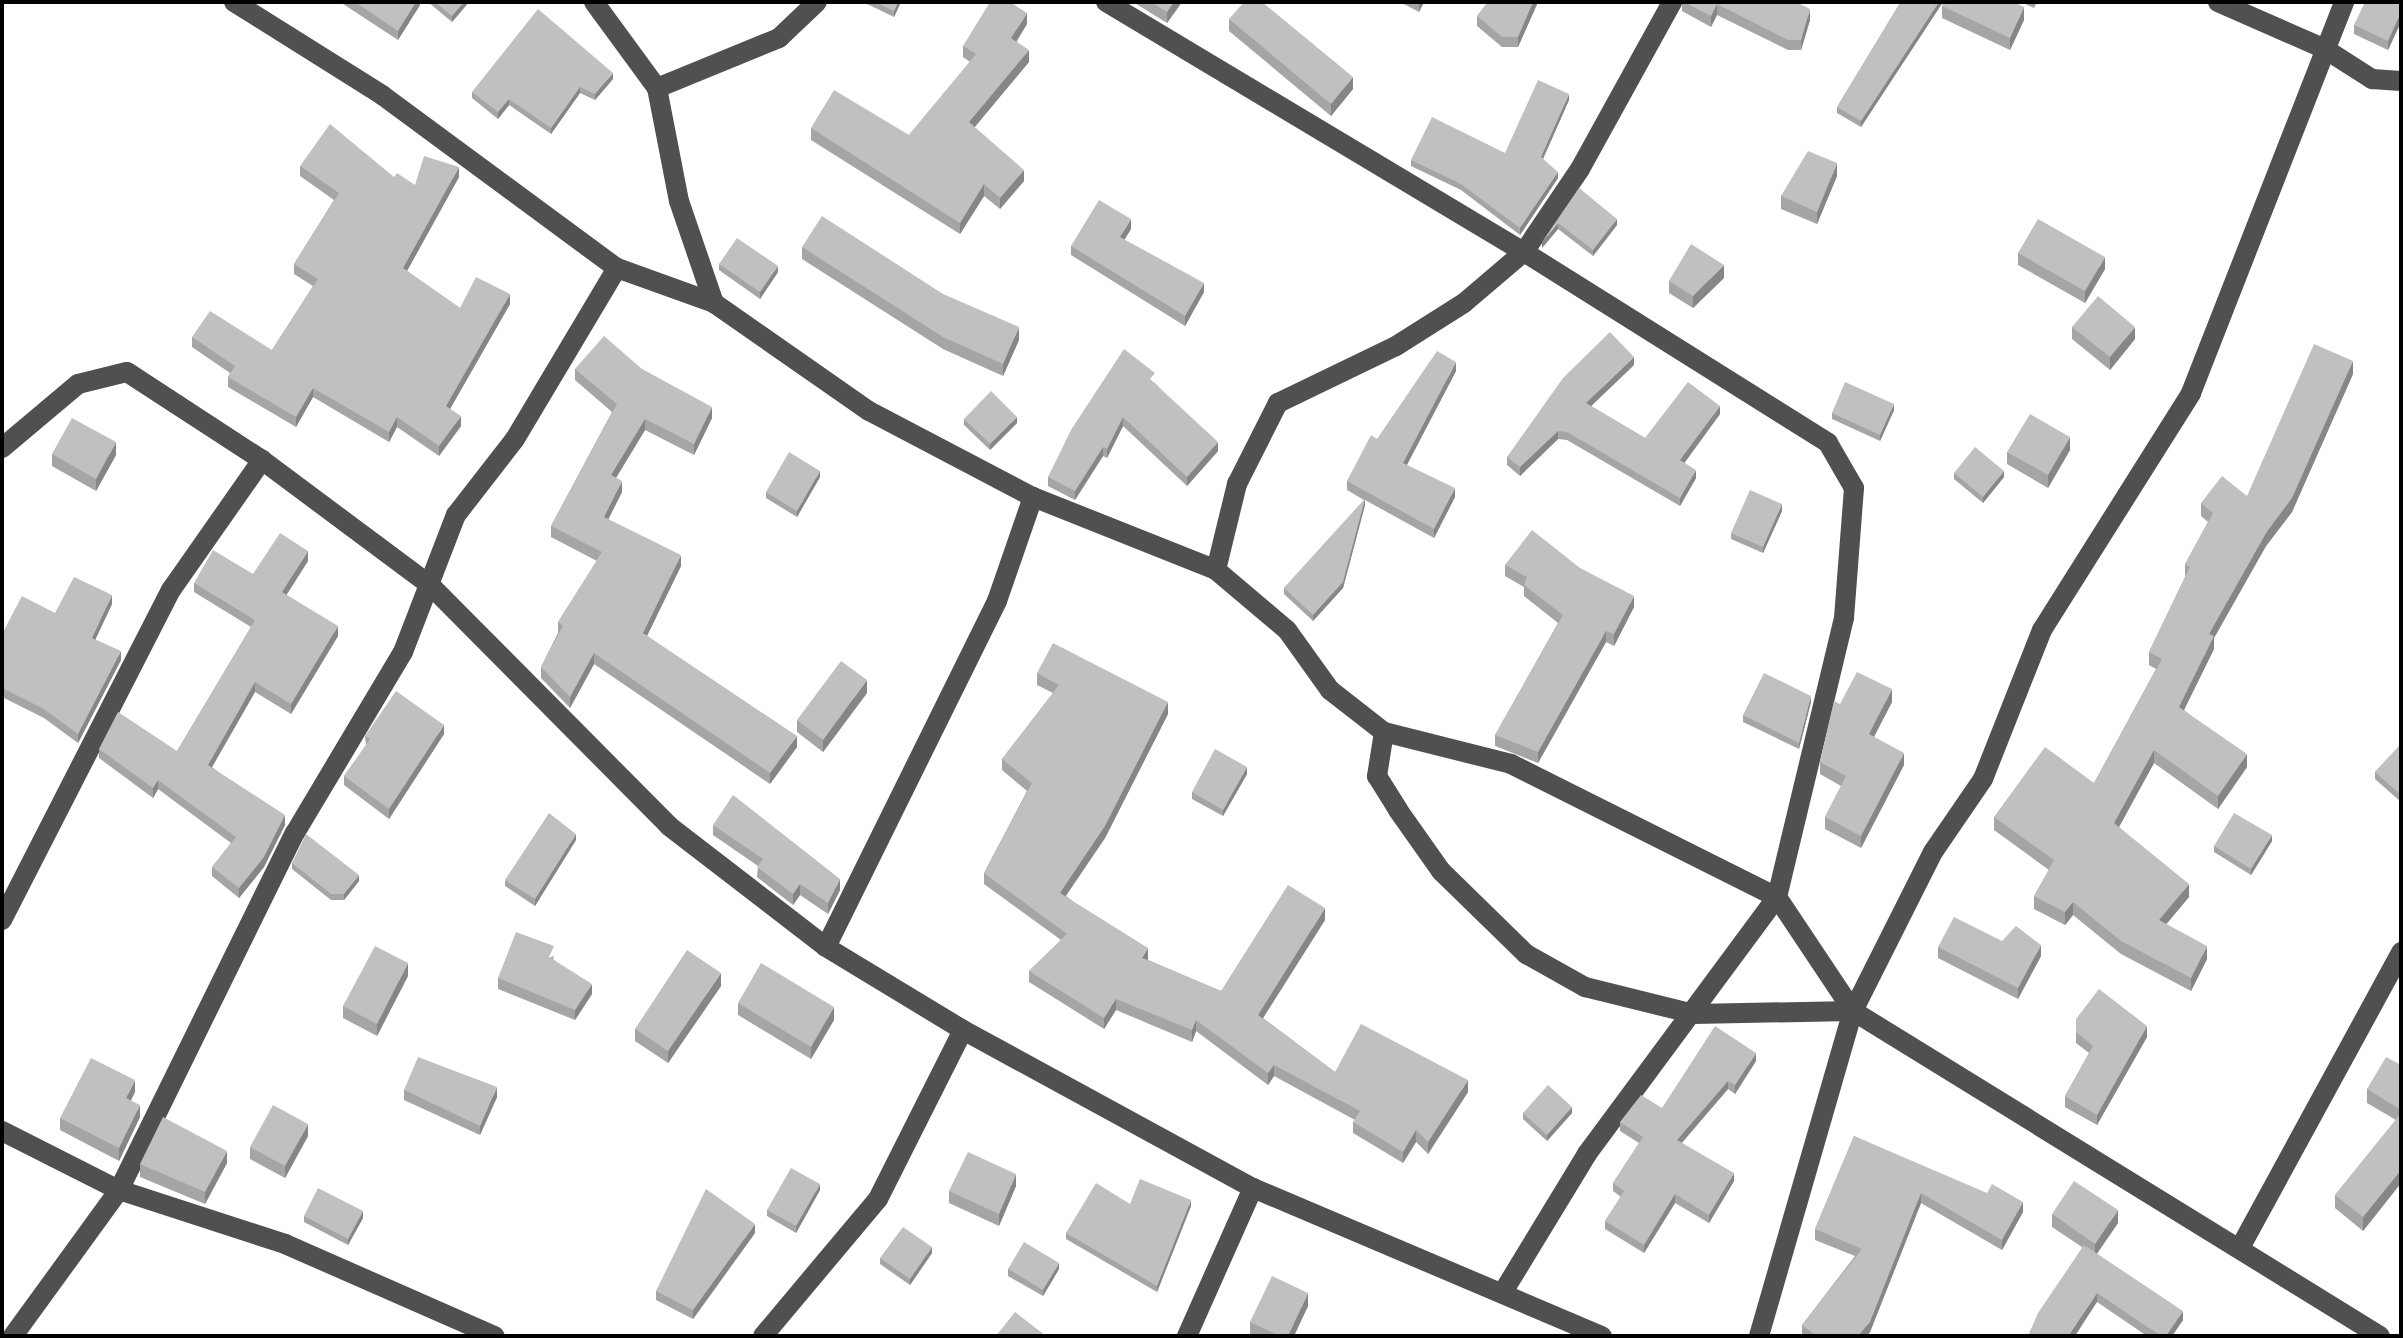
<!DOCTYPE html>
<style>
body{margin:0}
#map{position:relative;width:2403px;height:1338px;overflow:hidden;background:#fff;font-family:"Titillium Web",sans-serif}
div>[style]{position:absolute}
.minor>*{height:20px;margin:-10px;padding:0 10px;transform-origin:10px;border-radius:10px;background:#505050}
.wall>*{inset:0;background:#a5a5a5}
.shaded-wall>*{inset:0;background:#868686}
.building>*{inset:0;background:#c0c0c0}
span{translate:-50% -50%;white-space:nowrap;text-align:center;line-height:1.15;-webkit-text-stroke:6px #fff;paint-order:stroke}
.frame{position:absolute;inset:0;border:4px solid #000;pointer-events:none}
</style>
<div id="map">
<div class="minor">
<div style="left:234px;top:2px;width:175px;rotate:32.1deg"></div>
<div style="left:382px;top:95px;width:292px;rotate:36.4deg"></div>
<div style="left:617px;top:268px;width:103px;rotate:19.8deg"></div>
<div style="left:714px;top:303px;width:189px;rotate:34.9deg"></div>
<div style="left:869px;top:411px;width:185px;rotate:27.7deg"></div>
<div style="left:1033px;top:497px;width:197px;rotate:21.7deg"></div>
<div style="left:1216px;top:570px;width:93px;rotate:40.2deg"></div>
<div style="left:1287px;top:630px;width:74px;rotate:54.4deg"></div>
<div style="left:1330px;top:690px;width:68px;rotate:37.9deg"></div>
<div style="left:1384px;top:732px;width:131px;rotate:14.1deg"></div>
<div style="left:1511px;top:764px;width:297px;rotate:26.6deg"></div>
<div style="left:1777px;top:897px;width:137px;rotate:56.3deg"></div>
<div style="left:1853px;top:1011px;width:619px;rotate:31.66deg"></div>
<div style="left:594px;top:2px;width:107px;rotate:53.8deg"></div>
<div style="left:657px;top:88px;width:115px;rotate:79deg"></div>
<div style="left:679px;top:201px;width:108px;rotate:71.1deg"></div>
<div style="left:1106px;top:2px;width:487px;rotate:30.9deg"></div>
<div style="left:1524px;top:252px;width:359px;rotate:32.1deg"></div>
<div style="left:1828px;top:443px;width:52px;rotate:60deg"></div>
<div style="left:1854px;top:488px;width:130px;rotate:94.4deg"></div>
<div style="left:1844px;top:618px;width:287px;rotate:103.5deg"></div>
<div style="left:1777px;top:897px;width:320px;rotate:126.5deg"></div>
<div style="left:1587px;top:1154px;width:162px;rotate:121.3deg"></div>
<div style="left:2218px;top:2px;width:117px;rotate:23.7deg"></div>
<div style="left:2325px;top:49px;width:56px;rotate:32.6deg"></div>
<div style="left:2372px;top:79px;width:29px;rotate:4deg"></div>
<div style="left:657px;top:88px;width:132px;rotate:-22.3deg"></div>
<div style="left:779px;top:38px;width:52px;rotate:-43.5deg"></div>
<div style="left:2px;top:448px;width:99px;rotate:-40.1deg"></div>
<div style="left:78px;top:384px;width:50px;rotate:-13.8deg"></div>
<div style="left:127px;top:372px;width:161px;rotate:33.1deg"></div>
<div style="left:262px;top:460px;width:211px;rotate:36.7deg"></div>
<div style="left:431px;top:586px;width:338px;rotate:45.2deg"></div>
<div style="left:669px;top:826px;width:198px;rotate:37.6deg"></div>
<div style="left:826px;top:947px;width:160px;rotate:31.2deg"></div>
<div style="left:963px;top:1030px;width:330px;rotate:28.6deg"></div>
<div style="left:1253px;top:1188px;width:379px;rotate:23deg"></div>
<div style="left:1216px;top:570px;width:89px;rotate:-76.3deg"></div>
<div style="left:1237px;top:484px;width:91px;rotate:-63.2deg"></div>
<div style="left:1278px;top:403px;width:131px;rotate:-25.8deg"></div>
<div style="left:1396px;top:346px;width:80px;rotate:-32.3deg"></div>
<div style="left:1464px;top:303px;width:79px;rotate:-40.4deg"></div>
<div style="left:1524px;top:252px;width:100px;rotate:-56deg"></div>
<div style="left:1580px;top:169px;width:191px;rotate:-61.1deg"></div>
<div style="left:1384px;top:732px;width:45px;rotate:99deg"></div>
<div style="left:1377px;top:776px;width:40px;rotate:58deg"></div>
<div style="left:1398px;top:810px;width:75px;rotate:54.8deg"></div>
<div style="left:1441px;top:871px;width:119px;rotate:44.3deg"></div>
<div style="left:1526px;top:954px;width:68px;rotate:29.2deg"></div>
<div style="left:1585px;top:987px;width:112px;rotate:13.9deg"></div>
<div style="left:1694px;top:1014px;width:159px;rotate:-1.1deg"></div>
<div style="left:2px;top:920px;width:371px;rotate:-62.9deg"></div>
<div style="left:171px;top:590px;width:159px;rotate:-55deg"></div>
<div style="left:826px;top:947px;width:386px;rotate:-63.7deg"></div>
<div style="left:997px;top:601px;width:110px;rotate:-70.9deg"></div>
<div style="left:2px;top:1131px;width:131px;rotate:26.8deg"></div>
<div style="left:119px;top:1190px;width:175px;rotate:18deg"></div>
<div style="left:285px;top:1244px;width:229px;rotate:23.7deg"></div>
<div style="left:2241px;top:1246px;width:335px;rotate:-61.4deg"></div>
<div style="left:13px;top:1336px;width:180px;rotate:-54deg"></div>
<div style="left:119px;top:1190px;width:398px;rotate:-63.8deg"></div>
<div style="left:295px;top:833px;width:211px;rotate:-59.2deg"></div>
<div style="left:403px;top:652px;width:147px;rotate:-68.9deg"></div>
<div style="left:456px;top:515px;width:96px;rotate:-52.2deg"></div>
<div style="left:515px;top:439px;width:199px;rotate:-59.2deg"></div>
<div style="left:763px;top:1336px;width:179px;rotate:-50deg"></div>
<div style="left:878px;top:1199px;width:189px;rotate:-63.3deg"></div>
<div style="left:1187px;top:1336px;width:162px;rotate:-66deg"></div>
<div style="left:1759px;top:1336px;width:338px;rotate:-73.9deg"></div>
<div style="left:1853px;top:1011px;width:178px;rotate:-63.3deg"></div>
<div style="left:1933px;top:852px;width:88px;rotate:-55.6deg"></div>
<div style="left:1983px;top:779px;width:160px;rotate:-68.4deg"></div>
<div style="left:2042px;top:630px;width:280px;rotate:-57.8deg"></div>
<div style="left:2191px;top:393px;width:420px;rotate:-68.6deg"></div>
</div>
<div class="wall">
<div style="clip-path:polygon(340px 2px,420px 2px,420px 5px,398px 40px)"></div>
<div style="clip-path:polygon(428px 2px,469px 2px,452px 22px)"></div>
<div style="clip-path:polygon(863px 2px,901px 2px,894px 17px)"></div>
<div style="clip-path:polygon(1133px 2px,1182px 2px,1167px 23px)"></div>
<div style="clip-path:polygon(1400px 2px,1424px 2px,1419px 12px)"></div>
<div style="clip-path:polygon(1488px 2px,1538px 2px,1518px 47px,1502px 47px,1477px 26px,1477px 16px)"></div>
<div style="clip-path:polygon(1682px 2px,1796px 2px,1810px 20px,1801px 50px,1788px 50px,1717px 15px,1711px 27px,1682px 11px)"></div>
<div style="clip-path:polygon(1898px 2px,1943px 2px,1861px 127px,1837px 113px,1837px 107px,1900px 3px)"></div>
<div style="clip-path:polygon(2021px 2px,2037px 2px,2034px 8px)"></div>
<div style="clip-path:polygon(2401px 2px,2401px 22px,2388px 50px,2354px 34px,2354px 25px)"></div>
<div style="clip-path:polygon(1942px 6px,2024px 20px,2010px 50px,1942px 18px)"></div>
<div style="clip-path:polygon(1229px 19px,1353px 89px,1331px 116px,1229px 31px)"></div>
<div style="clip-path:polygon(1027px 24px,1017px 41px,1029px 62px,974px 127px,1024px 181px,1000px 209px,984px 196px,960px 234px,811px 140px,811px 128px,909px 135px,970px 62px,963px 57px,963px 46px)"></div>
<div style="clip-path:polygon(613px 79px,595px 100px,580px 93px,551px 134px,509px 105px,498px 119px,472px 98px,472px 92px)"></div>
<div style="clip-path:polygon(1569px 100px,1543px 159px,1558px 178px,1520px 235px,1461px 190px,1411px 166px,1411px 160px,1505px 153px)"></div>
<div style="clip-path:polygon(300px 166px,394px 177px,415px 185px,459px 177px,407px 271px,460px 308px,510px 304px,450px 409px,461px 426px,439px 456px,397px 427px,389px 442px,313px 397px,296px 427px,228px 387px,228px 377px,230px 373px,192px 347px,192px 337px,272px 350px,313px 286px,294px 274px,294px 264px,334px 200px,300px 176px)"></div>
<div style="clip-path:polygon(1837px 176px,1817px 224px,1781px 209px,1781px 196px)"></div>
<div style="clip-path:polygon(1579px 188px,1617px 225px,1593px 256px,1558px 229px,1542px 248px)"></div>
<div style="clip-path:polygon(1131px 229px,1124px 240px,1204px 292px,1185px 326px,1071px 255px,1071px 246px)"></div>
<div style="clip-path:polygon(802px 247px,943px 294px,1019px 340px,1003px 376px,943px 349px,802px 259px)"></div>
<div style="clip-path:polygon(2018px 253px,2105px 269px,2085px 303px,2018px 265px)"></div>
<div style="clip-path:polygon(719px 264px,778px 272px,760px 299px,719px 270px)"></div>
<div style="clip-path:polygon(1724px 278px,1693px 308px,1669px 293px,1669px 281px)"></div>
<div style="clip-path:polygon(2072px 327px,2135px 339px,2110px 370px,2072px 339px)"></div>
<div style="clip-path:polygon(1634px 365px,1591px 406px,1645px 438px,1720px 414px,1684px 463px,1696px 478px,1680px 506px,1567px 440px,1558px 439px,1520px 476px,1507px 465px,1507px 457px)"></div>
<div style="clip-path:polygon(575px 369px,642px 369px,712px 418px,694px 455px,645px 430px,616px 478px,622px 492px,608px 519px,681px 566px,647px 636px,797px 747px,770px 784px,594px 664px,570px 708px,541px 678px,541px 667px,558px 633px,558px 622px,597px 561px,551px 537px,551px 526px,612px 412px,575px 380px)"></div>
<div style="clip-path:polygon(1456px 371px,1407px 465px,1455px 497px,1434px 538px,1365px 500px,1365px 505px,1343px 588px,1313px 621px,1284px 594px,1284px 588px,1364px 500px,1347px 490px,1347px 481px,1377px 439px)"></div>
<div style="clip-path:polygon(2353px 374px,2292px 512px,2266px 546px,2214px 638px,2214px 649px,2184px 710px,2247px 767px,2218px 809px,2154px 763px,2119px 827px,2189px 897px,2166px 924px,2207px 959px,2191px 991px,2121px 954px,2073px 915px,2065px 925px,2034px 909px,2034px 896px,2049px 870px,1994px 830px,1994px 817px,2094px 783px,2156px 669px,2149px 665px,2149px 652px,2185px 577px,2185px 564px,2208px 522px,2201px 516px,2201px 503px,2247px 496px)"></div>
<div style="clip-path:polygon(1154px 382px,1218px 451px,1187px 486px,1123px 426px,1107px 458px,1103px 456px,1075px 500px,1048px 486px,1048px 477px)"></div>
<div style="clip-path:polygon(1894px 410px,1880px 441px,1832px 419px,1832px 413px)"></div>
<div style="clip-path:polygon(964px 419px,1017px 423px,990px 450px,964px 425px)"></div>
<div style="clip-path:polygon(2070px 450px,2048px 488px,2007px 464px,2007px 452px)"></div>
<div style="clip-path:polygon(52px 454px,116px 455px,96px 491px,52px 466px)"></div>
<div style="clip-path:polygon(1954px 473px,2004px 477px,1983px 503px,1954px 479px)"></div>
<div style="clip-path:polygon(820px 477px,797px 517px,766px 498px,766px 492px)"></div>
<div style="clip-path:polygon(1782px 511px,1763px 553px,1731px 539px,1731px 533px)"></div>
<div style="clip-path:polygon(308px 561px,286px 595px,338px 636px,291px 714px,255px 692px,212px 767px,285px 825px,264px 867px,239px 898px,212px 876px,212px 867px,231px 843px,158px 789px,153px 798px,99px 758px,99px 749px,177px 751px,251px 627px,194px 592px,194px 583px,253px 574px)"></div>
<div style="clip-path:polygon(1505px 565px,1580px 568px,1634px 607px,1614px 646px,1606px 642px,1538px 763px,1495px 746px,1495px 735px,1558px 623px,1524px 596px,1524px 587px,1505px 576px)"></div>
<div style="clip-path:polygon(112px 604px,95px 639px,121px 660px,78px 743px,44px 718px,2px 697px,2px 634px,55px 613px)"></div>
<div style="clip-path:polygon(1037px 673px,1168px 714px,1105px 838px,1066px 896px,1148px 960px,1221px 991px,1325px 920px,1263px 1018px,1335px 1072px,1468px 1092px,1428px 1154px,1416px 1142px,1403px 1163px,1353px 1133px,1353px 1122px,1355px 1120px,1274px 1076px,1268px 1085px,1196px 1031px,1192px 1042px,1116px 1010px,1104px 1029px,1029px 982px,1029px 971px,1061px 940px,984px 884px,984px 873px,1027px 791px,1002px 770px,1002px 759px,1053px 693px,1037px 685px)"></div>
<div style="clip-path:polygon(867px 693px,823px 752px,797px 732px,797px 720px)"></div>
<div style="clip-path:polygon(1811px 702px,1799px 749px,1743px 722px,1743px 715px)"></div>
<div style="clip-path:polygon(1892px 702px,1874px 737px,1904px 765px,1861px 848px,1825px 829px,1825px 817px,1841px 786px,1820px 774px,1820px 762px,1840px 704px)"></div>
<div style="clip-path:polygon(444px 734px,389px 819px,344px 785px,344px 776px,366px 746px,365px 736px)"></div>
<div style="clip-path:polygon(2401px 744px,2401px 802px,2375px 779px,2375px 772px)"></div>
<div style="clip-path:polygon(1247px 774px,1223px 816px,1192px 799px,1192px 792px)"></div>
<div style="clip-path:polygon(713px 825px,840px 890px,828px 914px,800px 895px,793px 905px,757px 877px,758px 866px,713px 835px)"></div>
<div style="clip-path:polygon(576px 840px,535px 906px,505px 886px,505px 880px)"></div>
<div style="clip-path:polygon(2272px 841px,2251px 875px,2214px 852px,2214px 846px)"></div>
<div style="clip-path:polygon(292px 863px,359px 881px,344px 900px,331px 900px,292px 869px)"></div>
<div style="clip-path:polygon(2002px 941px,2041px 956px,2018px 999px,1938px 958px,1938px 947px)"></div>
<div style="clip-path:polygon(554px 956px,553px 959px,592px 994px,575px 1020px,498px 989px,498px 978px)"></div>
<div style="clip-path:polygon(408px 976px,377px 1036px,343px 1018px,343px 1006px)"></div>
<div style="clip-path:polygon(721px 986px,668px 1063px,635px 1041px,635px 1029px)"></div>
<div style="clip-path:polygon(738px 1003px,834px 1020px,811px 1059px,738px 1015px)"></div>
<div style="clip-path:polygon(2076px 1019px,2147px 1037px,2097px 1125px,2065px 1107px,2065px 1096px,2089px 1053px,2076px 1043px)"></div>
<div style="clip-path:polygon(1756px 1061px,1735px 1094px,1728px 1089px,1682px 1143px,1734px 1181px,1709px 1223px,1675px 1203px,1644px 1253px,1605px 1229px,1605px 1221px,1621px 1197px,1613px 1191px,1613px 1183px,1639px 1143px,1620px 1131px,1620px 1122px,1662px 1108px)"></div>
<div style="clip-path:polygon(2401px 1065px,2401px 1183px,2363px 1231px,2335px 1208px,2335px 1195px,2396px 1120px,2367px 1103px,2367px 1089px)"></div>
<div style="clip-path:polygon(404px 1090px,497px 1097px,480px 1135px,404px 1100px)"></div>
<div style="clip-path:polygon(135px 1092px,131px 1100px,140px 1117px,119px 1161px,60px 1130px,60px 1118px)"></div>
<div style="clip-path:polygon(1523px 1113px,1572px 1113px,1547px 1141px,1523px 1119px)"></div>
<div style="clip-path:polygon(308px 1136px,285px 1178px,250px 1159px,250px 1147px)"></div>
<div style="clip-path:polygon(1854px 1136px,2023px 1212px,2002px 1250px,1921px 1203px,1870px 1332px,1867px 1336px,1803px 1336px,1802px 1335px,1802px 1325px,1855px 1256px,1815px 1240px,1815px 1229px)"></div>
<div style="clip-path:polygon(227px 1163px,205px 1204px,140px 1177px,140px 1164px)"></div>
<div style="clip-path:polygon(1016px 1186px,999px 1226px,949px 1203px,949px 1191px)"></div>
<div style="clip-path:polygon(820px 1190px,796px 1233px,767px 1216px,767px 1210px)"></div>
<div style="clip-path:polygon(1130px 1204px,1191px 1206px,1157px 1292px,1066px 1239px,1066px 1233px)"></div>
<div style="clip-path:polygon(2052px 1214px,2118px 1223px,2097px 1254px,2183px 1320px,2172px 1336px,2147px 1336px,2097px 1302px,2082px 1247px,2052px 1227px)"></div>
<div style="clip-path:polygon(304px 1216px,363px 1218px,348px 1245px,304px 1222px)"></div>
<div style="clip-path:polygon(755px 1233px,693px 1319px,656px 1300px,656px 1291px)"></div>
<div style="clip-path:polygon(932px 1253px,910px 1285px,880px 1264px,880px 1258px)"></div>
<div style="clip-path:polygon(1008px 1269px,1059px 1269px,1043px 1296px,1008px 1276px)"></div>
<div style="clip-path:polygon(1308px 1306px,1294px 1336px,1254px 1336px,1250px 1334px,1250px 1322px)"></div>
</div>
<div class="shaded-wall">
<div style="clip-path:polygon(416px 2px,420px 2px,420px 5px,398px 40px,398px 31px)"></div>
<div style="clip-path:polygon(464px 2px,469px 2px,452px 22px,452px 16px)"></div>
<div style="clip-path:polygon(898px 2px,901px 2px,894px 17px,894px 11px)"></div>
<div style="clip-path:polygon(1174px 2px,1182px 2px,1167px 23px,1167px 12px)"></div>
<div style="clip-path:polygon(1419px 2px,1424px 2px,1419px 12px)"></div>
<div style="clip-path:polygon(1533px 2px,1538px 2px,1518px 47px,1518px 37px)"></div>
<div style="clip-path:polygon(1939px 2px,1943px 2px,1861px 127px,1861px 121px)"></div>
<div style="clip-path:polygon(1717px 4px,1717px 15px,1711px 27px,1711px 16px)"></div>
<div style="clip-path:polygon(2024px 7px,2024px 20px,2010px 50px,2010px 38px)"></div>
<div style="clip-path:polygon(1810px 9px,1810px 20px,1801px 50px,1801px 40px)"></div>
<div style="clip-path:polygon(2401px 12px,2401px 22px,2388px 50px,2388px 41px)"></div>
<div style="clip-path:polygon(1027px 13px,1027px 24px,1011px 49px,1011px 38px)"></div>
<div style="clip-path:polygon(1029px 50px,1029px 62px,969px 134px,969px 122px)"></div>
<div style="clip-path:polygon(613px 73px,613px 79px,595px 100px,595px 94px)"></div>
<div style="clip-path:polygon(1353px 77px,1353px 89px,1331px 116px,1331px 104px)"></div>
<div style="clip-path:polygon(580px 87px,580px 93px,551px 134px,551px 128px)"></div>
<div style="clip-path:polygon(1569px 94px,1569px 100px,1541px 163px,1541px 157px)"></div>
<div style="clip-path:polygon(509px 99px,509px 105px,498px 119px,498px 112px)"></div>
<div style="clip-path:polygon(1837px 163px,1837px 176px,1817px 224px,1817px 212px)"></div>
<div style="clip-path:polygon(459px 167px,459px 177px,403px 278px,403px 268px)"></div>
<div style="clip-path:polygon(1024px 170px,1024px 181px,1000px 209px,1000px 198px)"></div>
<div style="clip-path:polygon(1558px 172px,1558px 178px,1520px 235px,1520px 228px)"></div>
<div style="clip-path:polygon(984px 184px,984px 196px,960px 234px,960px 223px)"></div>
<div style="clip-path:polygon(1131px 219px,1131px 229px,1120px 247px,1120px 237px)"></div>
<div style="clip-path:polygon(1617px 219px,1617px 225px,1593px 256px,1593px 250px)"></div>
<div style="clip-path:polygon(1558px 223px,1558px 229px,1542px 248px,1542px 242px)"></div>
<div style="clip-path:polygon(2105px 257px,2105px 269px,2085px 303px,2085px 291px)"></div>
<div style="clip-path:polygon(1724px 265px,1724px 278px,1693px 308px,1693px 296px)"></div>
<div style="clip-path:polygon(778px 266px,778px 272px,760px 299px,760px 292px)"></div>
<div style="clip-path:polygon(1204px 283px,1204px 292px,1185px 326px,1185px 316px)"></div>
<div style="clip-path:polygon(510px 294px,510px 304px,446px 416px,446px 406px)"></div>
<div style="clip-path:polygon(1019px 327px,1019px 340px,1003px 376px,1003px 364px)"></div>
<div style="clip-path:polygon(2135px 327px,2135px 339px,2110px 370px,2110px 357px)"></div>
<div style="clip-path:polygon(1634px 357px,1634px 365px,1586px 411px,1586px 403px)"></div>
<div style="clip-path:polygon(2353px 361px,2353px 374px,2292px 512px,2266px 546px,2214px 638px,2214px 649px,2179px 720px,2179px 707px,2209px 634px,2266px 533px)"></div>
<div style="clip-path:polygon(1456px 362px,1456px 371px,1403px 472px,1403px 463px)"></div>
<div style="clip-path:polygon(313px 388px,313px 397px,296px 427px,296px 417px)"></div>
<div style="clip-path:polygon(1894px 404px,1894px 410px,1880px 441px,1880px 435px)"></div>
<div style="clip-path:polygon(1720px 406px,1720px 414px,1680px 469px,1680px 460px)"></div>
<div style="clip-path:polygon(712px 407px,712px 418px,694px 455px,694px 444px)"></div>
<div style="clip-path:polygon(461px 416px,461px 426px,439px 456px,439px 446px)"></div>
<div style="clip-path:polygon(397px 417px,397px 427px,389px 442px,389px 432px)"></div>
<div style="clip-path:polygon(1017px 417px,1017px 423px,990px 450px,990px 444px)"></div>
<div style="clip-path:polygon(1123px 417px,1123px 426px,1107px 458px,1107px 449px)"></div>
<div style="clip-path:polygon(645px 419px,645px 430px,611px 486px,611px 475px)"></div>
<div style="clip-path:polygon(1558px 431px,1558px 439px,1520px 476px,1520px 467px)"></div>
<div style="clip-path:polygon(2070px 437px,2070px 450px,2048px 488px,2048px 475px)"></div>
<div style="clip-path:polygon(116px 442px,116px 455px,96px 491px,96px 479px)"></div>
<div style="clip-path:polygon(1218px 442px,1218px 451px,1187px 486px,1187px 477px)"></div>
<div style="clip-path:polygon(1103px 447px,1103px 456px,1075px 500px,1075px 491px)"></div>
<div style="clip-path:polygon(1696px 470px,1696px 478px,1680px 506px,1680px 498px)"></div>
<div style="clip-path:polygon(820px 471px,820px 477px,797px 517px,797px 511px)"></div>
<div style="clip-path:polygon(2004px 471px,2004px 477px,1983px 503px,1983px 497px)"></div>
<div style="clip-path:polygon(622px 481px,622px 492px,604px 528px,604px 517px)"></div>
<div style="clip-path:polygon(1455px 488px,1455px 497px,1434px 538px,1434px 529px)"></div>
<div style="clip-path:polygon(1365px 499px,1365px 505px,1343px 588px,1313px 621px,1313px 615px)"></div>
<div style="clip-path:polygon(1782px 504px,1782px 511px,1763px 553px,1763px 547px)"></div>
<div style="clip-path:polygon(308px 551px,308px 561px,282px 602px,282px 592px)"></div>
<div style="clip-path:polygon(681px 555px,681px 566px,643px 644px,643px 633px)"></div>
<div style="clip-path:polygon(112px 595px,112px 604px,92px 647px,92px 638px)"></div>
<div style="clip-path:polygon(1634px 596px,1634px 607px,1614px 646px,1614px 634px)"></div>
<div style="clip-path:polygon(338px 626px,338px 636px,291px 714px,291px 704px)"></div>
<div style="clip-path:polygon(1606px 631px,1606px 642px,1538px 763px,1538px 752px)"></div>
<div style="clip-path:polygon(121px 651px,121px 660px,78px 743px,78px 734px)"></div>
<div style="clip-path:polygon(594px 653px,594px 664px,570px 708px,570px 697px)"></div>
<div style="clip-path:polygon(867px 680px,867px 693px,823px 752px,823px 740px)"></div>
<div style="clip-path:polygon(255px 682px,255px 692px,208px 774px,208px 765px)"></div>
<div style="clip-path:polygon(1892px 689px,1892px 702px,1869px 746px,1869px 734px)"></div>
<div style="clip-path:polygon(1811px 696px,1811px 702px,1799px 749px,1799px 743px)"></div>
<div style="clip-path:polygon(1168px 702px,1168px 714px,1105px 838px,1060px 904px,1060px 893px)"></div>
<div style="clip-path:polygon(444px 725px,444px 734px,389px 819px,389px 809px)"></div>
<div style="clip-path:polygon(797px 736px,797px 747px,770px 784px,770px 773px)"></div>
<div style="clip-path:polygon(2154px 750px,2154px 763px,2114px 836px,2114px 823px)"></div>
<div style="clip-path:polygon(1904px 753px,1904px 765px,1861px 848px,1861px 836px)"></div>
<div style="clip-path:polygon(2247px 754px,2247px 767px,2218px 809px,2218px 796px)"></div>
<div style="clip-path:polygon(1247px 767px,1247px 774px,1223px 816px,1223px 810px)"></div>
<div style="clip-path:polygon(158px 780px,158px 789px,153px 798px,153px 788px)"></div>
<div style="clip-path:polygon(285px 815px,285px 825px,264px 867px,239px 898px,239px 888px)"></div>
<div style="clip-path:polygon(576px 834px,576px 840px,535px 906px,535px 899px)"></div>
<div style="clip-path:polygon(2272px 835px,2272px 841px,2251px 875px,2251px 869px)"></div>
<div style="clip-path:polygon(359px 875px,359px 881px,344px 900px,344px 894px)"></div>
<div style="clip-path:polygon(840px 879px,840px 890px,828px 914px,828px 903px)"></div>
<div style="clip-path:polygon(800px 884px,800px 895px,793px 905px,793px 894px)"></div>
<div style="clip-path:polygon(2189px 884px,2189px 897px,2159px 933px,2159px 920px)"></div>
<div style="clip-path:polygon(2073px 902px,2073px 915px,2065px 925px,2065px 912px)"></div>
<div style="clip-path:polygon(1325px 908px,1325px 920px,1258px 1026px,1258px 1015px)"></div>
<div style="clip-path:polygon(2041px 945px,2041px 956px,2018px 999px,2018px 988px)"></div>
<div style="clip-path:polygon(2207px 946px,2207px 959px,2191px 991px,2191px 978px)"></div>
<div style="clip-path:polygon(1148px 948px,1148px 960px,1142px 958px)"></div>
<div style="clip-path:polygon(408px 963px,408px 976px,377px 1036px,377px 1024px)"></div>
<div style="clip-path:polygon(721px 973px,721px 986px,668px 1063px,668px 1051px)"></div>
<div style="clip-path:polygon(592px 984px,592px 994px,575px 1020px,575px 1010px)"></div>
<div style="clip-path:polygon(1116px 999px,1116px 1010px,1104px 1029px,1104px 1018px)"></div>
<div style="clip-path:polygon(834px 1007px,834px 1020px,811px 1059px,811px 1047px)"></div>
<div style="clip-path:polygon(1196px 1020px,1196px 1031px,1192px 1042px,1192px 1030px)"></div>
<div style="clip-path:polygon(2147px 1026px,2147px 1037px,2097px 1125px,2097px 1115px)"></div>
<div style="clip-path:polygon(1756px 1053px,1756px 1061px,1735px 1094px,1735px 1085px)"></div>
<div style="clip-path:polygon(1274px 1065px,1274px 1076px,1268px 1085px,1268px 1073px)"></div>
<div style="clip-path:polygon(135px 1080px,135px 1092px,126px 1110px,126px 1098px)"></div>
<div style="clip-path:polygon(1468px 1080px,1468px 1092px,1428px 1154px,1428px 1142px)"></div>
<div style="clip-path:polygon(1728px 1081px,1728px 1089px,1677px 1148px,1677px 1140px)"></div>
<div style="clip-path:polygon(497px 1087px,497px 1097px,480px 1135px,480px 1126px)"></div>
<div style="clip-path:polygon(140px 1105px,140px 1117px,119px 1161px,119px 1148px)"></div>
<div style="clip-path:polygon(1572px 1107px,1572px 1113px,1547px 1141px,1547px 1135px)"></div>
<div style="clip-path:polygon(308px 1124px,308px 1136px,285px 1178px,285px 1166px)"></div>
<div style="clip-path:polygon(1416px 1130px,1416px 1142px,1403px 1163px,1403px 1152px)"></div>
<div style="clip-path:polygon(227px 1151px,227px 1163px,205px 1204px,205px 1192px)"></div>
<div style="clip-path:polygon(2401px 1170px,2401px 1183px,2363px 1231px,2363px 1217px)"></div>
<div style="clip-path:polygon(1734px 1173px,1734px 1181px,1709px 1223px,1709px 1215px)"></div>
<div style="clip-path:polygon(1016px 1174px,1016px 1186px,999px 1226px,999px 1214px)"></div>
<div style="clip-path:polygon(820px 1184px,820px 1190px,796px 1233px,796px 1226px)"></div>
<div style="clip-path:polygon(1921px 1193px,1921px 1203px,1870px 1332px,1867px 1336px,1858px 1336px)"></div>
<div style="clip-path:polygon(1675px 1194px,1675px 1203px,1644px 1253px,1644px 1245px)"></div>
<div style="clip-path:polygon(1191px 1200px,1191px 1206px,1157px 1292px,1157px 1286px)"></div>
<div style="clip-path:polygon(2023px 1202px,2023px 1212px,2002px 1250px,2002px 1240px)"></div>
<div style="clip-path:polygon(2118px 1210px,2118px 1223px,2095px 1256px,2095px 1244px)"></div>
<div style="clip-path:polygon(363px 1211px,363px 1218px,348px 1245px,348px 1239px)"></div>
<div style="clip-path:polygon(755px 1224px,755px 1233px,693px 1319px,693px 1310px)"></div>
<div style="clip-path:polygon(932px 1247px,932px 1253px,910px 1285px,910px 1279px)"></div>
<div style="clip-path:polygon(1059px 1263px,1059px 1269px,1043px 1296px,1043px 1290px)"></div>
<div style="clip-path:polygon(1308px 1293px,1308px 1306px,1294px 1336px,1288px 1336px)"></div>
<div style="clip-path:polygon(2097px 1293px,2097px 1302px,2075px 1336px,2068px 1336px)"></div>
<div style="clip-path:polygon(2183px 1311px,2183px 1320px,2172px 1336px,2166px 1336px)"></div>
</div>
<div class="building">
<div style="clip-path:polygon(355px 2px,416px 2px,398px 31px)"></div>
<div style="clip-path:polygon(435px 2px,464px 2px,452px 16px)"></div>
<div style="clip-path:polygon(875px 2px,898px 2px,894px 11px)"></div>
<div style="clip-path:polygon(990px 2px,1010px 2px,1027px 13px,1011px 38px,1029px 50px,969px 122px,1024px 170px,1000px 198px,984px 184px,960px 223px,811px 128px,834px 90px,909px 135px,976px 54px,963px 46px)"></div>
<div style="clip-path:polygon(1151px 2px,1174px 2px,1167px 12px)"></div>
<div style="clip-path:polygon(1244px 2px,1262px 2px,1353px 77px,1331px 104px,1229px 19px)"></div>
<div style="clip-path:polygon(1488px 2px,1533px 2px,1518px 37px,1502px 37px,1477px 16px)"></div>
<div style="clip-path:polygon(1684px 2px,1796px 2px,1810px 9px,1801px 40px,1788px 40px,1717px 4px,1711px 16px)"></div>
<div style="clip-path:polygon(1901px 2px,1939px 2px,1861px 121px,1837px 107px)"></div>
<div style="clip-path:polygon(1943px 2px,2013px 2px,2024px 7px,2010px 38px,1942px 6px)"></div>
<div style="clip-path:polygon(2365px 2px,2401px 2px,2401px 12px,2388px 41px,2354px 25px)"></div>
<div style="clip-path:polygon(538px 9px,613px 73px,595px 94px,580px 87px,551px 128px,509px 99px,498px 112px,472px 92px)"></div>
<div style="clip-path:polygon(1538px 80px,1569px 94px,1541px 157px,1558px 172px,1520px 228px,1461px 184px,1411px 160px,1432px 117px,1505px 153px)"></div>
<div style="clip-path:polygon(330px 124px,394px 177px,397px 173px,415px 185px,424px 156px,459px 167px,403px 268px,460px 308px,476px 277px,510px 294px,446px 406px,461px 416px,439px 446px,397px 417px,389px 432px,313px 388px,296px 417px,228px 377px,235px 366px,192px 337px,210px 311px,272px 350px,318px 279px,294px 264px,339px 193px,300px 166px)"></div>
<div style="clip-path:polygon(1808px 151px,1837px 163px,1817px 212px,1781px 196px)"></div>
<div style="clip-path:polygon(1579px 188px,1617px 219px,1593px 250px,1558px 223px,1542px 242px)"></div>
<div style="clip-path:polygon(1099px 200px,1131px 219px,1120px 237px,1204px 283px,1185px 316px,1071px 246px)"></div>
<div style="clip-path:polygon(822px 216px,943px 294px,1019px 327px,1003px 364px,943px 337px,802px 247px)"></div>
<div style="clip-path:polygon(2038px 219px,2105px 257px,2085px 291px,2018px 253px)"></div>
<div style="clip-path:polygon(737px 238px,778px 266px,760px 292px,719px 264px)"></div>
<div style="clip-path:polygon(1691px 244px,1724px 265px,1693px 296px,1669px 281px)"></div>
<div style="clip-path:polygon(2098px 296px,2135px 327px,2110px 357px,2072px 327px)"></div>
<div style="clip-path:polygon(1610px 332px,1634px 357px,1586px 403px,1645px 438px,1688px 382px,1720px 406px,1680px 460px,1696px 470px,1680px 498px,1567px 432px,1558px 431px,1520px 467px,1507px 457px,1563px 378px)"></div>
<div style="clip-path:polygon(604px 336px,642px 369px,712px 407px,694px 444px,645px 419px,611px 475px,622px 481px,604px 517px,681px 555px,643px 633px,797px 736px,770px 773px,594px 653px,570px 697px,541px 667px,563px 626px,558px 622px,602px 552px,551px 526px,617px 404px,575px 369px)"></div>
<div style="clip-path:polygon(2314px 344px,2353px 361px,2292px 498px,2266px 533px,2209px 634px,2214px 636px,2179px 707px,2247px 754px,2218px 796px,2154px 750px,2114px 823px,2189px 884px,2159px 920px,2207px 946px,2191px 978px,2121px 941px,2073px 902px,2065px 912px,2034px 896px,2054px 860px,1994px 817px,2045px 747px,2094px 783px,2162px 659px,2149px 652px,2190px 567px,2185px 564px,2213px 513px,2201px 503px,2222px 476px,2247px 496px)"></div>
<div style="clip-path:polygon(1124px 349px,1155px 373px,1150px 379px,1218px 442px,1187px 477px,1123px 417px,1107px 449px,1103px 447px,1075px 491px,1048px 477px,1071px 430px)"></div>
<div style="clip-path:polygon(1437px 351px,1456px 362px,1403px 463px,1455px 488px,1434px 529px,1347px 481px,1371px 435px,1377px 439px)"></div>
<div style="clip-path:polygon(1845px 382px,1894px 404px,1880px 435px,1832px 413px)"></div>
<div style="clip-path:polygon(991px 391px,1017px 417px,990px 444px,964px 419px)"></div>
<div style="clip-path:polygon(2030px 414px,2070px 437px,2048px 475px,2007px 452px)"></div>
<div style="clip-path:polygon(72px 418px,116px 442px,96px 479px,52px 454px)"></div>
<div style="clip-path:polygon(1975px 447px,2004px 471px,1983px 497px,1954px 473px)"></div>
<div style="clip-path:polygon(789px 452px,820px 471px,797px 511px,766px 492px)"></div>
<div style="clip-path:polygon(1750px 490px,1782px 504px,1763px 547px,1731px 533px)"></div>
<div style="clip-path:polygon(1365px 499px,1343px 582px,1313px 615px,1284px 588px)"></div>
<div style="clip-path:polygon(1532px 530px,1580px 568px,1634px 596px,1614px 634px,1606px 631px,1538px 752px,1495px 735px,1563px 615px,1524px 585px,1527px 577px,1505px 565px)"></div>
<div style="clip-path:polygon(280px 533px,308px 551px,282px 592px,338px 626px,291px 704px,255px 682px,208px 765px,285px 815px,264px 857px,239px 888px,212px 867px,236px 837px,158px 780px,153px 788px,99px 749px,118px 712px,177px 751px,255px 620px,194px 583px,213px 550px,253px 574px)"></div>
<div style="clip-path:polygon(74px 577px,112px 595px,92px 638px,121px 651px,78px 734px,44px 709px,2px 688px,2px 634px,22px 596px,55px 613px)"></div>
<div style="clip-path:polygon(1053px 643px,1168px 702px,1105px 826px,1060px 893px,1148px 948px,1142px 958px,1221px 991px,1288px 885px,1325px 908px,1258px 1015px,1335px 1072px,1361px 1024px,1468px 1080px,1428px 1142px,1416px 1130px,1403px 1152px,1353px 1122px,1360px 1111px,1274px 1065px,1268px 1073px,1196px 1020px,1192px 1030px,1116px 999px,1104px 1018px,1029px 971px,1067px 934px,984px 873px,1032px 783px,1002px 759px,1059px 685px,1037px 673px)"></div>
<div style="clip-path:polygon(841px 661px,867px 680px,823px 740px,797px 720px)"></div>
<div style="clip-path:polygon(1857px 672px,1892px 689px,1869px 734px,1904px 753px,1861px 836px,1825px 817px,1846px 776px,1820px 762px,1834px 701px,1840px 704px)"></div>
<div style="clip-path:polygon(1764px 673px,1811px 696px,1799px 743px,1743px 715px)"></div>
<div style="clip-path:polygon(396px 691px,444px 725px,389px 809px,344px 776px,370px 739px,365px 736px)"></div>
<div style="clip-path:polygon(2401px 744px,2401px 795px,2375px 772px)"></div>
<div style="clip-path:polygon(1215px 749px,1247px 767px,1223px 810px,1192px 792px)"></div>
<div style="clip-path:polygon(733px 795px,840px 879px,828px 903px,800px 884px,793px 894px,757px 867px,763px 859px,713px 825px)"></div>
<div style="clip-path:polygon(549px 813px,576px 834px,535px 899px,505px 880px)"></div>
<div style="clip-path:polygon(2234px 813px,2272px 835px,2251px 869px,2214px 846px)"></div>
<div style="clip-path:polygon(306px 834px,359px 875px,344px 894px,331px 894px,292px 863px)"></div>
<div style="clip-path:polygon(1954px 917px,2002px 941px,2016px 926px,2041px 945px,2018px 988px,1938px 947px)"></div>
<div style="clip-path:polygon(516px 932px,554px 946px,549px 957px,592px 984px,575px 1010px,498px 978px)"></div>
<div style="clip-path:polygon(375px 946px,408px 963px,377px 1024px,343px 1006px)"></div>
<div style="clip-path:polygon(687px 950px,721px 973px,668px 1051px,635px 1029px)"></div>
<div style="clip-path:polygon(761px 963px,834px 1007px,811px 1047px,738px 1003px)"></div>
<div style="clip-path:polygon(2099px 989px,2147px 1026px,2097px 1115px,2065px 1096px,2093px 1046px,2076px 1032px,2076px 1019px)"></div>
<div style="clip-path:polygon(1715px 1026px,1756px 1053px,1735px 1085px,1728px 1081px,1677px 1140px,1734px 1173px,1709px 1215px,1675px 1194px,1644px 1245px,1605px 1221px,1624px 1191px,1613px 1183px,1643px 1137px,1620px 1122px,1641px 1095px,1662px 1108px)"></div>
<div style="clip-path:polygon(418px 1057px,497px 1087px,480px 1126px,404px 1090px)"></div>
<div style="clip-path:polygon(2386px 1057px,2401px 1065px,2401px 1110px,2367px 1089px)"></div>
<div style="clip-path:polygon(91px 1058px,135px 1080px,126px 1098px,140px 1105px,119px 1148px,60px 1118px)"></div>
<div style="clip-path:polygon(1548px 1085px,1572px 1107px,1547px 1135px,1523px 1113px)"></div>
<div style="clip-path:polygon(273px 1105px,308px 1124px,285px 1166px,250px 1147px)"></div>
<div style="clip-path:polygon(2401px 1113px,2401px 1170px,2363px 1217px,2335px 1195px)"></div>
<div style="clip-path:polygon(163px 1117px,227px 1151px,205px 1192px,140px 1164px)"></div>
<div style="clip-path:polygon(1854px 1136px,1987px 1193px,1992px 1184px,2023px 1202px,2002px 1240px,1921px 1193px,1870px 1322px,1858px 1336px,1816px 1336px,1802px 1325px,1862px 1249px,1815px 1229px)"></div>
<div style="clip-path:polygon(968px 1152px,1016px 1174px,999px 1214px,949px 1191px)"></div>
<div style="clip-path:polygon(791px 1168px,820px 1184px,796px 1226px,767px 1210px)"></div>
<div style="clip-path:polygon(1140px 1179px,1191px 1200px,1157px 1286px,1066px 1233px,1096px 1183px,1130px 1204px)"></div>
<div style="clip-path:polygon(2074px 1181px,2118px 1210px,2095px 1244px,2052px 1214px)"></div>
<div style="clip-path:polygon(318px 1188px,363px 1211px,348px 1239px,304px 1216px)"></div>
<div style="clip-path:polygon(706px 1189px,755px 1224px,693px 1310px,656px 1291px)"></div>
<div style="clip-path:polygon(903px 1227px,932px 1247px,910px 1279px,880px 1258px)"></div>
<div style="clip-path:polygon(1024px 1242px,1059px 1263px,1043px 1290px,1008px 1269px)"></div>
<div style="clip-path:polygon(2084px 1245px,2183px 1311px,2166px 1336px,2161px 1336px,2097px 1293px,2068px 1336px,2028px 1336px,2038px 1313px)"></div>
<div style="clip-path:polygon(1272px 1276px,1308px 1293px,1288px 1336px,1280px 1336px,1250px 1322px)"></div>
<div style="clip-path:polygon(1015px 1312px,1046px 1336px,996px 1336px)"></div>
</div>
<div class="frame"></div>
</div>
